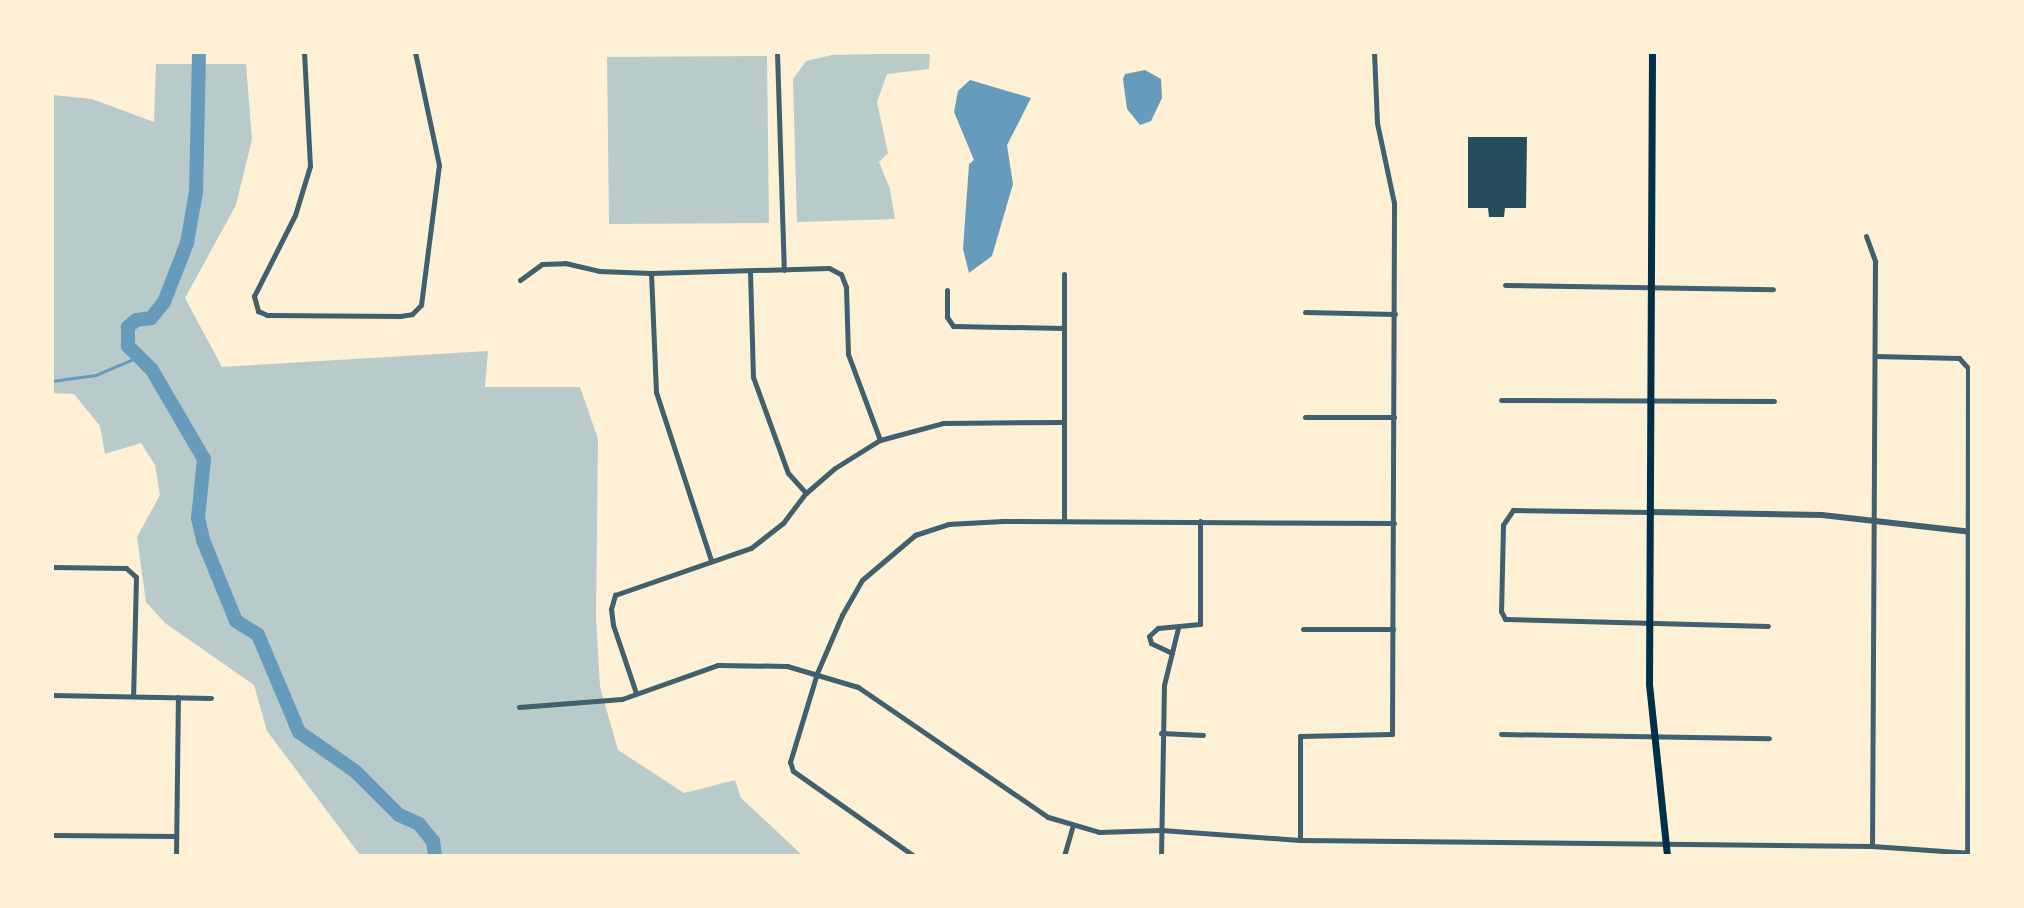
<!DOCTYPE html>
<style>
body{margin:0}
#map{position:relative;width:2024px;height:908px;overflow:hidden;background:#fdf0d5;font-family:"Fira Sans Condensed",sans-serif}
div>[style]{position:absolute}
.green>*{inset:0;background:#b9caca}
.water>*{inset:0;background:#669bbc}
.stream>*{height:2.5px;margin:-1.25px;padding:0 1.25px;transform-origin:1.25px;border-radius:1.25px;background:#669bbc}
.river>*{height:14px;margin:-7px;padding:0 7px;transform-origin:7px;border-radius:7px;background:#669bbc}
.building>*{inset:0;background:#264d5e}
.minor>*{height:5px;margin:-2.5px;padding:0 2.5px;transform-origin:2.5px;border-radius:2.5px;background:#3f606c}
.tertiary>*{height:6px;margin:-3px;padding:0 3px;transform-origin:3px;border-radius:3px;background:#3f606c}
.secondary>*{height:7px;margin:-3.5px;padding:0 3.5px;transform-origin:3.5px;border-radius:3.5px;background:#003049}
span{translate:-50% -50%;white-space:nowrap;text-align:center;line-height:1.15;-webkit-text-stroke:6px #fdf0d5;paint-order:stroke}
.frame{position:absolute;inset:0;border:54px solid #fdf0d5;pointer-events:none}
</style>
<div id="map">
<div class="green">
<div style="clip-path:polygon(930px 53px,929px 69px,887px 74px,877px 102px,888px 153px,879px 162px,890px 189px,895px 219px,797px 222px,793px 79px,806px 61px,832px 55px)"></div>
<div style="clip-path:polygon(767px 56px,769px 223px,609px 224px,607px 57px)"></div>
<div style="clip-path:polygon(156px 64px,246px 64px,252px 139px,236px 205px,185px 298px,222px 367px,488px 351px,485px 387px,580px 387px,598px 439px,596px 616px,600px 687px,618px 750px,684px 793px,735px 780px,741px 798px,802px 855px,360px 855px,267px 731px,254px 685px,165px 623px,146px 602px,137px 537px,160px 495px,155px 465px,141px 443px,105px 454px,100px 426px,74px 394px,53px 393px,53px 95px,92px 99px,154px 122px)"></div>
</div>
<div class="water">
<div style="clip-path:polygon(1145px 70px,1161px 79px,1162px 98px,1151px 121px,1140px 125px,1127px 109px,1123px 79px,1125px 74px)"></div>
<div style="clip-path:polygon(970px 80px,1031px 98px,1007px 145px,1013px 184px,992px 256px,969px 273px,963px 249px,969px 164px,974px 160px,954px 112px,958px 91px)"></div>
</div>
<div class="stream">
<div style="left:52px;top:381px;width:44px;rotate:-7.8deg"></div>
<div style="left:96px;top:375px;width:43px;rotate:-23deg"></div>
</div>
<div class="river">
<div style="left:199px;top:52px;width:140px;rotate:91.2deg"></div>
<div style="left:196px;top:192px;width:52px;rotate:100deg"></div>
<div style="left:187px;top:243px;width:63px;rotate:111.3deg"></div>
<div style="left:164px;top:302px;width:21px;rotate:129deg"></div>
<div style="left:151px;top:318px;width:15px;rotate:172deg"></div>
<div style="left:136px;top:320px;width:11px;rotate:139deg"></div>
<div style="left:128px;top:327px;width:19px;rotate:90deg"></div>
<div style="left:128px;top:346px;width:34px;rotate:45deg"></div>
<div style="left:152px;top:370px;width:103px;rotate:59.7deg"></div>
<div style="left:204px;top:459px;width:59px;rotate:95.8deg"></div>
<div style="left:198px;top:518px;width:23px;rotate:77deg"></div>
<div style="left:203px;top:540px;width:87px;rotate:67.8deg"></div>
<div style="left:236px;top:621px;width:26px;rotate:32deg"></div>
<div style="left:258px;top:635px;width:105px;rotate:67.1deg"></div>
<div style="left:299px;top:732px;width:68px;rotate:34.9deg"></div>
<div style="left:355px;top:771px;width:62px;rotate:45deg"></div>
<div style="left:399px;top:815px;width:22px;rotate:24deg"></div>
<div style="left:419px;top:824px;width:22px;rotate:51deg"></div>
<div style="left:433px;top:841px;width:15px;rotate:82deg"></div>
</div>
<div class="building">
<div style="clip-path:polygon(1468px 137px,1527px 137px,1526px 208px,1505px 208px,1504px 217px,1489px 217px,1488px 208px,1468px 208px)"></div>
</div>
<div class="minor">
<div style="left:304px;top:52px;width:114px;rotate:87deg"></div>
<div style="left:310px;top:166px;width:51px;rotate:107deg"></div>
<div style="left:295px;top:215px;width:91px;rotate:116.8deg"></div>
<div style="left:254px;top:296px;width:16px;rotate:75deg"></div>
<div style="left:258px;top:311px;width:10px;rotate:24deg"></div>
<div style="left:267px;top:315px;width:133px;rotate:0.4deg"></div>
<div style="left:400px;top:316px;width:12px;rotate:-9deg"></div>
<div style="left:412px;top:314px;width:13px;rotate:-45deg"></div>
<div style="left:421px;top:305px;width:141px;rotate:-82.7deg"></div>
<div style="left:439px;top:165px;width:116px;rotate:-102deg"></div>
<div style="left:777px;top:52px;width:218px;rotate:88.2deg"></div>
<div style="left:1866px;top:236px;width:27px;rotate:70deg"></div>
<div style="left:1875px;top:261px;width:585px;rotate:90.29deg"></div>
<div style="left:750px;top:271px;width:106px;rotate:88.4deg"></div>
<div style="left:753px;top:377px;width:102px;rotate:70deg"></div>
<div style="left:788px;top:473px;width:27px;rotate:48deg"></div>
<div style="left:651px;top:273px;width:119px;rotate:87.6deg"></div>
<div style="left:656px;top:392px;width:177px;rotate:71.9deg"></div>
<div style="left:520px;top:280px;width:27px;rotate:-36deg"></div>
<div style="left:542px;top:264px;width:23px;rotate:-2deg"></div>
<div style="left:565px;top:263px;width:35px;rotate:13deg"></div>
<div style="left:599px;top:271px;width:52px;rotate:2.2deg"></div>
<div style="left:651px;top:273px;width:178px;rotate:-1.6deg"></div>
<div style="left:829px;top:268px;width:13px;rotate:27deg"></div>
<div style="left:841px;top:274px;width:14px;rotate:69deg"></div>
<div style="left:846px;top:287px;width:67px;rotate:88.3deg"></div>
<div style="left:848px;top:354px;width:92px;rotate:69.6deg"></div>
<div style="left:1505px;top:285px;width:268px;rotate:0.9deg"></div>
<div style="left:947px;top:290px;width:27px;rotate:90deg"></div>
<div style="left:947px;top:317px;width:11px;rotate:56deg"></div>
<div style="left:953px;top:326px;width:111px;rotate:1deg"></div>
<div style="left:1305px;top:312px;width:90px;rotate:1.3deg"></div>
<div style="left:1875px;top:356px;width:84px;rotate:1.4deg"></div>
<div style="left:1959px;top:358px;width:13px;rotate:48deg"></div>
<div style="left:1968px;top:368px;width:485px;rotate:90.1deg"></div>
<div style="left:1501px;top:400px;width:273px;rotate:0.2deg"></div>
<div style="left:1305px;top:417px;width:89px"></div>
<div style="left:1650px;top:512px;width:137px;rotate:-179.2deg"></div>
<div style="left:1513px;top:510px;width:18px;rotate:124deg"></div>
<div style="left:1503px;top:525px;width:86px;rotate:91.3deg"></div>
<div style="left:1501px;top:611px;width:9px;rotate:63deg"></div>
<div style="left:1505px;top:619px;width:263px;rotate:1.5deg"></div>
<div style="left:1064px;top:521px;width:247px;rotate:-90deg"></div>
<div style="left:52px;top:567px;width:74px;rotate:0.8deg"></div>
<div style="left:126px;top:568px;width:13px;rotate:42deg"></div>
<div style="left:136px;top:577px;width:119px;rotate:91.4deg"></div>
<div style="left:1303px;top:629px;width:90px"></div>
<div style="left:1172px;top:653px;width:23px;rotate:-155deg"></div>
<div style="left:1151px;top:643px;width:7px;rotate:-106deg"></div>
<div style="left:1149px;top:636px;width:12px;rotate:-42deg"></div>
<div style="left:1158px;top:628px;width:42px;rotate:-5.4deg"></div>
<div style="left:1200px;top:624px;width:103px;rotate:-90deg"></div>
<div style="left:636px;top:693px;width:72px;rotate:-108.7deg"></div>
<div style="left:613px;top:625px;width:16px;rotate:-97deg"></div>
<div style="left:611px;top:609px;width:15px;rotate:-74deg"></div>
<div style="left:615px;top:595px;width:144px;rotate:-19.1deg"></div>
<div style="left:751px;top:548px;width:41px;rotate:-38deg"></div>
<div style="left:783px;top:523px;width:38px;rotate:-53deg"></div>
<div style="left:806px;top:493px;width:38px;rotate:-41deg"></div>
<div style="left:835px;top:468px;width:53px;rotate:-31.9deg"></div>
<div style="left:880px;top:440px;width:65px;rotate:-15.1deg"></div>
<div style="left:943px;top:423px;width:121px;rotate:-0.5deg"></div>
<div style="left:52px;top:695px;width:159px;rotate:1.1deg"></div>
<div style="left:519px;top:707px;width:103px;rotate:-4.4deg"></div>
<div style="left:622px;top:699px;width:102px;rotate:-19.5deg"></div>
<div style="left:718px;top:665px;width:69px;rotate:0.8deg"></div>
<div style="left:787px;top:666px;width:74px;rotate:16.5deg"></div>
<div style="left:858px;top:687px;width:230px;rotate:34.4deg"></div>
<div style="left:1048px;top:817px;width:53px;rotate:16.4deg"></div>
<div style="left:1099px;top:832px;width:62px;rotate:-1.8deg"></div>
<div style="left:1161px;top:830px;width:139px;rotate:4.1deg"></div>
<div style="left:1300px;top:840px;width:572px;rotate:0.6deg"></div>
<div style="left:1872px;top:846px;width:100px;rotate:4deg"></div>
<div style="left:1161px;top:733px;width:42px;rotate:2.7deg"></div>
<div style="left:1501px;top:734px;width:268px;rotate:0.9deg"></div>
<div style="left:52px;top:835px;width:124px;rotate:0.5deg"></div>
<div style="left:1300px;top:840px;width:104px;rotate:-90deg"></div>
<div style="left:1300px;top:736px;width:92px;rotate:-1.2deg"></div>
<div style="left:1392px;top:734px;width:531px;rotate:-89.78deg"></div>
<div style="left:1394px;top:203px;width:82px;rotate:-102deg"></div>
<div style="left:1377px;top:123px;width:71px;rotate:-92.4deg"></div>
<div style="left:176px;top:856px;width:159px;rotate:-89.3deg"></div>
<div style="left:914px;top:856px;width:148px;rotate:-144.9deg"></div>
<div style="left:793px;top:771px;width:9px;rotate:-108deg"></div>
<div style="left:790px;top:762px;width:93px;rotate:-73.1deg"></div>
<div style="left:817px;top:673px;width:63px;rotate:-66.7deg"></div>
<div style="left:842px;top:615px;width:40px;rotate:-60.3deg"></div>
<div style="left:862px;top:580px;width:70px;rotate:-40.3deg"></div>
<div style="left:915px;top:535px;width:35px;rotate:-18deg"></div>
<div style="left:948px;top:524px;width:55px;rotate:-3.1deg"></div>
<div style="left:1003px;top:521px;width:391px;rotate:0.3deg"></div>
<div style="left:1064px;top:856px;width:29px;rotate:-74deg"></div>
<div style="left:1161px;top:856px;width:171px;rotate:-89deg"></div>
<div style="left:1164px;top:685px;width:59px;rotate:-76.2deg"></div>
</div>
<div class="tertiary">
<div style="left:1650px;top:512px;width:172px;rotate:1deg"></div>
<div style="left:1822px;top:515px;width:151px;rotate:6.5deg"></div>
</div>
<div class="secondary">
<div style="left:1652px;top:52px;width:632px;rotate:90.27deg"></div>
<div style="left:1649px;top:684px;width:173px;rotate:84deg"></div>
</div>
<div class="frame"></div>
</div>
